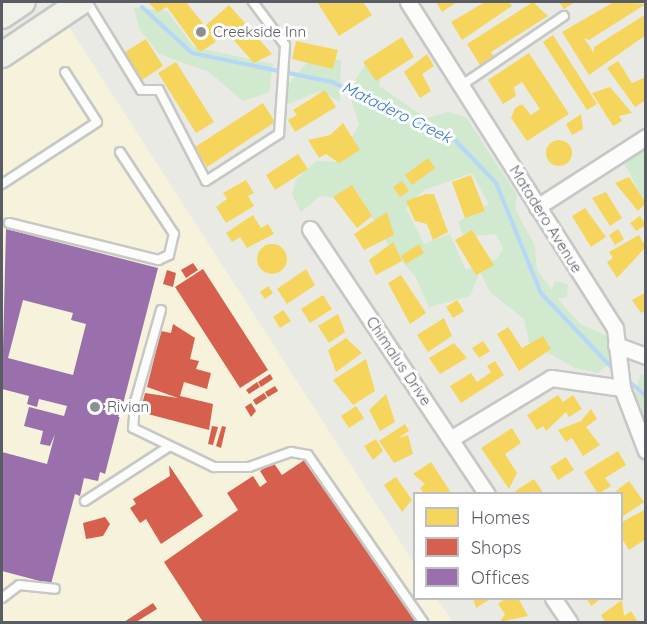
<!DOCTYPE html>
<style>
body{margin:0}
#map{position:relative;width:647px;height:624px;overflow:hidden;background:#eaeae4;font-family:Quicksand,sans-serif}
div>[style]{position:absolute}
.commercial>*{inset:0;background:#f6f2db}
.green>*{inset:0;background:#d0e9cf}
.homes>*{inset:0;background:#f6d55c}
.round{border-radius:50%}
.shops>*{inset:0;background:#d6604d}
.offices>*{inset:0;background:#9970ab}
.stream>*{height:4px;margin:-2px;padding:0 2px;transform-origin:2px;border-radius:2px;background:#b6d7f7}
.roads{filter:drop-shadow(2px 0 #c6c8c6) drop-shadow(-2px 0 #c6c8c6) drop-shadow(0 2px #c6c8c6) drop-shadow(0 -2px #c6c8c6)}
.service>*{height:8px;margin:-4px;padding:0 4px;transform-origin:4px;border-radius:4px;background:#fcfcfb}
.minor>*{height:15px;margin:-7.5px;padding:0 7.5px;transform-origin:7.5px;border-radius:7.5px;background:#fcfcfb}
.primary>*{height:24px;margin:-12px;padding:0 12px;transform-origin:12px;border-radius:12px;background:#f2f1e7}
.dots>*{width:16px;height:16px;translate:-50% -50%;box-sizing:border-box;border:3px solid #fff;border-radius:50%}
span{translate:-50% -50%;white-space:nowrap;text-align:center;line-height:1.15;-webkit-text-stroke:6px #fff;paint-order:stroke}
.poi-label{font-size:15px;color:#595d63}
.left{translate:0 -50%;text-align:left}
.street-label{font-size:15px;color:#595d63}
.water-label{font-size:16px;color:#3676ce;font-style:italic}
.frame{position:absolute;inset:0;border:3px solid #595d63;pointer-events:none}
.legend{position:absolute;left:413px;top:492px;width:210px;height:108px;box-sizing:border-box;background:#fff;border:2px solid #bdbec1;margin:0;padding:8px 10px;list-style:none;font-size:18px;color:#595d63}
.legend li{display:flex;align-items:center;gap:12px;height:30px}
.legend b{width:30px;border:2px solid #bdbec1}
</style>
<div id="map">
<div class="commercial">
<div style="clip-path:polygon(69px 27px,414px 563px,414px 598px,437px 599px,453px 622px,2px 622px,2px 72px)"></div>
</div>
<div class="green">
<div style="clip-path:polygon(134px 7px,167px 11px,194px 47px,273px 64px,269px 92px,243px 101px,209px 72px,159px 54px,139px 28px)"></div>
<div style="clip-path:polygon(312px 57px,341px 60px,340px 102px,320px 91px,288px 104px,279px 95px)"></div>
<div style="clip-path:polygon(evenodd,366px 63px,382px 71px,379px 86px,426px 118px,449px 112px,466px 117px,517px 195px,515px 209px,535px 246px,537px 270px,552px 290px,555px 281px,568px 284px,567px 297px,558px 299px,580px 324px,607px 336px,617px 357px,598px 373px,575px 368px,529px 342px,524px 319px,490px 292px,480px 272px,470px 296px,429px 307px,415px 276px,388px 245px,356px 190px,337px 198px,320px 196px,301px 212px,292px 195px,296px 180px,316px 161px,339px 162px,359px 124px,352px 102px,354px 82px,366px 63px,472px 173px,489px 204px,458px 222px,464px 237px,496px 234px,503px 248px,497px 259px,466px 270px,450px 234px,424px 244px,406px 208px,424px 190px,472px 173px)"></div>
<div style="clip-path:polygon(643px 147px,645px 148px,645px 203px,624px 163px)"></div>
<div style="clip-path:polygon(640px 375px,645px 375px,645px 442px,635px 395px)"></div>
</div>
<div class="homes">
<div style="clip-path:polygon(148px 2px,186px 2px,205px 26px,229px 5px,272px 54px,254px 63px,222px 27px,213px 37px,216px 42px,200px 52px,167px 7px,158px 12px)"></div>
<div style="clip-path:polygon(317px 2px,363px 2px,372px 15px,339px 36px)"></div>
<div style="clip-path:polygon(436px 2px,457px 2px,442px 12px)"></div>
<div style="clip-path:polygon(485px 2px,509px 2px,512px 6px,462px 40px,451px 22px)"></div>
<div style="clip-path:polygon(533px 2px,548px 16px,491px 52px,494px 57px,480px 65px,467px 44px)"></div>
<div style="clip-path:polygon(559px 2px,575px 2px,564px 9px)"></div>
<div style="clip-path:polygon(614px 2px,646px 4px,589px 40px,584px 38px,594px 53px,594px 47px,646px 14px,646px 35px,589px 75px,562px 32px)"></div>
<div style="clip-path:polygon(553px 35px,597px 104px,587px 110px,543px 42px)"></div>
<div style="clip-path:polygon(402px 37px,414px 57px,376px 81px,363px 62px)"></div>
<div style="clip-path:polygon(146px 39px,163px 66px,142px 80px,125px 52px)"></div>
<div style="clip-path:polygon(296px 41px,338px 50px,333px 69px,292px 59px)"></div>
<div style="clip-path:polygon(529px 53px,569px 114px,527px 141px,511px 118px,515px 108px,522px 104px,531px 115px,540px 109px,522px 82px,514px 87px,516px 96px,503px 104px,488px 80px)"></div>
<div style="clip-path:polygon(427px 54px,434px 66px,422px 74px,431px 91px,420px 98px,404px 72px)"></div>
<div style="clip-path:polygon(618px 61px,632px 83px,646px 77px,646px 100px,635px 107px,607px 68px)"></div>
<div style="clip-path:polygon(176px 62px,214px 122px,196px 133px,158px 73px)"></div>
<div style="clip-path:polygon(610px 87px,632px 113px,619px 116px,622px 121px,613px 126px,592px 93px)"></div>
<div style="clip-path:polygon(325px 90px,336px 107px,295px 132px,288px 120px,297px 115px,293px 110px)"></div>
<div style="clip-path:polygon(263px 103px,275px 122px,207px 167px,195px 147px)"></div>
<div style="clip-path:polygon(581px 114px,583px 129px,572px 135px,566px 124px)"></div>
<div style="clip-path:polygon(343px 123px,360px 150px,339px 163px,326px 154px,319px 158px,308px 140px,330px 135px)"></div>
<div class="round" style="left:546px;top:140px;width:26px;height:26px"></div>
<div style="clip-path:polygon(298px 154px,308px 169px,275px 190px,266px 175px)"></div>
<div style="clip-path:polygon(428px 158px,435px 168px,412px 185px,405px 175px)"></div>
<div style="clip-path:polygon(471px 175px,485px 211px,465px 218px,452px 182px)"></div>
<div style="clip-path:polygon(629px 177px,646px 203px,638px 211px,615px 183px)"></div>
<div style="clip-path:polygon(246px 180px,254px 193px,248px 196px,254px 206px,226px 223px,216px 207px,227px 199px,223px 193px)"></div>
<div style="clip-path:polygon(402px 181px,409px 191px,400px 197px,393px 187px)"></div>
<div style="clip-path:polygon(352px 185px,372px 216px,357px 228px,333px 197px)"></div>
<div style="clip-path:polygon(606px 192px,622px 218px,610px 226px,592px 198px)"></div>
<div style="clip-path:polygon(426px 194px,434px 194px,448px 232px,433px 240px,427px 224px,415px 221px,406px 201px)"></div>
<div style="clip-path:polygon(585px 208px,606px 237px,591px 247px,572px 216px)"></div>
<div style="clip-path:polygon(387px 212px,394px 235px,364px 250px,354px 234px)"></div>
<div style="clip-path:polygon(253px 215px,261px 228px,268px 224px,274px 234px,247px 248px,240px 237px,232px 242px,226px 233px)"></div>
<div style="clip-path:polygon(640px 216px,646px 225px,636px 231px,630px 223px)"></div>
<div style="clip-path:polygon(618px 229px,624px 239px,615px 245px,609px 235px)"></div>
<div style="clip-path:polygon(472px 230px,494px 265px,476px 275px,455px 240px)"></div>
<div style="clip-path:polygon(639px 235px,646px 247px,617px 278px,607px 262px,613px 258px,609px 252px)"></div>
<div style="clip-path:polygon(393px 242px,402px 261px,376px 275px,369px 260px)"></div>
<div style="clip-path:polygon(419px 244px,424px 253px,406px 264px,401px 256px)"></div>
<div class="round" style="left:257px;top:244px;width:30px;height:30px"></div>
<div style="clip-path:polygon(306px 269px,315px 285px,287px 304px,277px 289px)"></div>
<div style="clip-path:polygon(401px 275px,426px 313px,410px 324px,388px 283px)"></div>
<div style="clip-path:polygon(268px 286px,273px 293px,265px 299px,260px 292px)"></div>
<div style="clip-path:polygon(646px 292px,646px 310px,641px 313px,632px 300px)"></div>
<div style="clip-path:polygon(323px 295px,332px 309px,310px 323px,301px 309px)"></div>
<div style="clip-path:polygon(457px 300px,464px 311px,453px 318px,446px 307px)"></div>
<div style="clip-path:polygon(283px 310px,291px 321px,280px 328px,273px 317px)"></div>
<div style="clip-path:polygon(338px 314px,345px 332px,329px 343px,318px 326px)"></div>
<div style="clip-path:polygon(444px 318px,452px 336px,428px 352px,417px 335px)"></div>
<div style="clip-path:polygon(508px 327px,522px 348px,543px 336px,551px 349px,519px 371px,497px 334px)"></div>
<div style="clip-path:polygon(346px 338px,362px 353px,336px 372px,328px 350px)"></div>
<div style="clip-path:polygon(483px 341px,490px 351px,479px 358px,472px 348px)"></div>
<div style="clip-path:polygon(454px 343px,467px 358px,440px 374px,429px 358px)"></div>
<div style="clip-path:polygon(366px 359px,375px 391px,353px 405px,333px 380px)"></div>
<div style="clip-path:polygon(495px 361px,504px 375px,461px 403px,450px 386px,471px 373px,477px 382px,491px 372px,487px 366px)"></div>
<div style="clip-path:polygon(386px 394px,395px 422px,380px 431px,369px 410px)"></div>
<div style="clip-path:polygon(558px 395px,563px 402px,573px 395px,582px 409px,569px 417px,566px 412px,546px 431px,543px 426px,537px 430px,527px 415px)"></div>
<div style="clip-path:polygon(356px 406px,364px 418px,349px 428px,341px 416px)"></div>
<div style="clip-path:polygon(591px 409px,597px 419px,586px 427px,600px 445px,583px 456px,572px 438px,566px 442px,558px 430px,581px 421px)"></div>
<div style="clip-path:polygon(405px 424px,409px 431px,398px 438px,408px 435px,413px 454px,394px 463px,379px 441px)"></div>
<div style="clip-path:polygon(512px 428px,521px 443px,505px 454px,517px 473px,509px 489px,481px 448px)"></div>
<div style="clip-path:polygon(376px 439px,383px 451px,373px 460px,364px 446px)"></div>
<div style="clip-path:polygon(618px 451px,626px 465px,605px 478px,611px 486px,598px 494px,584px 472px)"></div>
<div style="clip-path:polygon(566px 457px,574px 470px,558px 480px,550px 467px)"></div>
<div style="clip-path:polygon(431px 462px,450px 491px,446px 494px,424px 494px,420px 488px,425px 484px,413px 474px)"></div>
<div style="clip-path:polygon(396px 477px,412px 500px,402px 512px,384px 485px)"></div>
<div style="clip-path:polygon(534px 479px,544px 494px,516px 494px,515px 491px)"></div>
<div style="clip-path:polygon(629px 481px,644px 502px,622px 517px,622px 494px,612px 494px)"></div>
<div style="clip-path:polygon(646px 509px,646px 539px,629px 550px,622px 539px,622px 522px)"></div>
<div style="clip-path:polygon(473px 598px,492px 598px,476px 608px)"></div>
<div style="clip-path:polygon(506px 598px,518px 598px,528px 616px,500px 622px,505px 614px,498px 604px)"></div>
<div style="clip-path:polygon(586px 598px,602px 598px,591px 606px)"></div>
<div style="clip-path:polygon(622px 600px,624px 616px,631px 611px,638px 622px,605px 622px,601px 615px)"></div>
</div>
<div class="shops">
<div style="clip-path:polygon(193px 263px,198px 270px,186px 278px,181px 270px)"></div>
<div style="clip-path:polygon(203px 269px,268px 370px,240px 388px,175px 287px)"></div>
<div style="clip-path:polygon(167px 270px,176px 273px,173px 287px,163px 284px)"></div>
<div style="clip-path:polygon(173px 324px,195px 338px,190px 359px,199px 361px,196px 369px,211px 373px,207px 389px,184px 382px,180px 396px,213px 404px,209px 430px,140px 412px,145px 393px,178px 398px,147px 387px,161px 331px,171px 333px)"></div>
<div style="clip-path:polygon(270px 374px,273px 379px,261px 387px,258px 382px)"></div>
<div style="clip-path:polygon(257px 382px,260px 387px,249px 394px,246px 390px)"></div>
<div style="clip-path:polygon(275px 386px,278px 391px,268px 397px,265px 392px)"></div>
<div style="clip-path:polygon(264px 393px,267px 398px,256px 405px,253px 400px)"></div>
<div style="clip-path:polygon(251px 403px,256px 411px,251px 417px,245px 407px)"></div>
<div style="clip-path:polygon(212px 426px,218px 427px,213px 445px,208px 444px)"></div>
<div style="clip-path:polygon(222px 426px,226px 427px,221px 448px,216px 446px)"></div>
<div style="clip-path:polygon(306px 459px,372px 549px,418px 622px,203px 622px,164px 562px,238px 510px,227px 493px,253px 476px,260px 487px,267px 482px,260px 471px,273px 462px,282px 475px)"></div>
<div style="clip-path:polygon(169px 465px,203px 516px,161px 544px,146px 519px,140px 523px,130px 508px,136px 504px,133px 499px,170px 476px)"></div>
<div style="clip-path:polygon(105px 517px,110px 524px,103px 536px,86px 539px,83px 523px)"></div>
<div style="clip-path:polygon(153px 603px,157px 609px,136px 622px,124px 622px)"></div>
</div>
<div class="offices">
<div style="clip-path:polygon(evenodd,6px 229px,158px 268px,105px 474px,100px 472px,98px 481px,84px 478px,80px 496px,75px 494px,51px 584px,2px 571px,2px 452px,47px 464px,55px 434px,50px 446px,40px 444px,43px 431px,24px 426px,29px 407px,64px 416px,67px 406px,39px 399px,37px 407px,27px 404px,29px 396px,2px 389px,6px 229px,23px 300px,73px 313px,71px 320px,86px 324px,73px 375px,8px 358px,23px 300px)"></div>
</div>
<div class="stream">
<div style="left:142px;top:7px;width:68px;rotate:42.6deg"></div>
<div style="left:192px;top:53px;width:143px;rotate:11.7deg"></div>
<div style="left:332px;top:82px;width:135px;rotate:25deg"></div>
<div style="left:454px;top:139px;width:61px;rotate:46.3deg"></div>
<div style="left:496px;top:183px;width:119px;rotate:67.8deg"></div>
<div style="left:541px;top:293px;width:108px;rotate:46.5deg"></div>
<div style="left:626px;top:379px;width:26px;rotate:40deg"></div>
</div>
<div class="roads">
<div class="service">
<div style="left:87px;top:2px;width:103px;rotate:58.5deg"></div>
<div style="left:141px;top:90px;width:18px"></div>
<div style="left:159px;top:90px;width:102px;rotate:62.7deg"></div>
<div style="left:206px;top:181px;width:87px;rotate:-32.8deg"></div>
<div style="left:279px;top:134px;width:89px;rotate:-86.1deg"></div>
<div style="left:285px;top:45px;width:54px;rotate:-126.7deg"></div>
<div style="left:462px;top:85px;width:123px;rotate:-34.1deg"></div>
<div style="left:2px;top:184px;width:113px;rotate:-33.1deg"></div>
<div style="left:97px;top:122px;width:59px;rotate:-122.6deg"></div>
<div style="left:9px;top:223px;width:154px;rotate:13.9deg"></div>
<div style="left:158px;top:260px;width:12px;rotate:-24deg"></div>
<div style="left:169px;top:255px;width:22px;rotate:-77deg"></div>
<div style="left:174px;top:234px;width:98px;rotate:-123.4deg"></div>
<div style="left:161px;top:310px;width:96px;rotate:105.8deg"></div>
<div style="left:135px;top:402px;width:26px;rotate:94deg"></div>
<div style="left:133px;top:428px;width:90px;rotate:25.7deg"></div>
<div style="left:214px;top:467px;width:35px"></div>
<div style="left:249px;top:467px;width:45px;rotate:-19.7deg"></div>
<div style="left:291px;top:452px;width:17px;rotate:10deg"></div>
<div style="left:308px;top:455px;width:203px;rotate:55.4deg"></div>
<div style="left:85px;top:501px;width:99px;rotate:-33deg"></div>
<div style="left:2px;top:598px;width:21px;rotate:-37deg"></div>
<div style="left:19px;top:585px;width:36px;rotate:6deg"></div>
</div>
<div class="minor">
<div style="left:408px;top:2px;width:386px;rotate:57.6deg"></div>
<div style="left:615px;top:328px;width:60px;rotate:83.3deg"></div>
<div style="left:622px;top:388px;width:67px;rotate:69.1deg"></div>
<div style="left:537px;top:207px;width:130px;rotate:-32.7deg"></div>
<div style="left:310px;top:229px;width:319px;rotate:56.3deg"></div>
<div style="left:616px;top:345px;width:32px;rotate:20deg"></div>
<div style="left:452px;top:438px;width:116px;rotate:-31.2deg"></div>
<div style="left:551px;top:378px;width:72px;rotate:8deg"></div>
<div style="left:553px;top:598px;width:29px;rotate:56deg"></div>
</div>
<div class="primary">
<div style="left:2px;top:16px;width:25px;rotate:-34deg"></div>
<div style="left:2px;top:55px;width:95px;rotate:-33.9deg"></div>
</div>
</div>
<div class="dots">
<div style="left:201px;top:32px;background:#8c8e90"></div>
<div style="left:95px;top:407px;background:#8c8e90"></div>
</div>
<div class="poi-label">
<span class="left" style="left:213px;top:32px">Creekside Inn</span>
<span class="left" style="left:107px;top:407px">Rivian</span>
</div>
<div class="street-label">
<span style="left:546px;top:219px;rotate:58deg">Matadero Avenue</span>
<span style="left:399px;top:361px;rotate:56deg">Chimalus Drive</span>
</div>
<div class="water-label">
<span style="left:397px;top:112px;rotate:26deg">Matadero Creek</span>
</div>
<div class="frame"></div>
<ul class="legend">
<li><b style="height:16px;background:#f6d55c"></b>Homes</li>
<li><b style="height:16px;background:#d6604d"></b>Shops</li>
<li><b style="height:16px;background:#9970ab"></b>Offices</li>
</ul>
</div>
